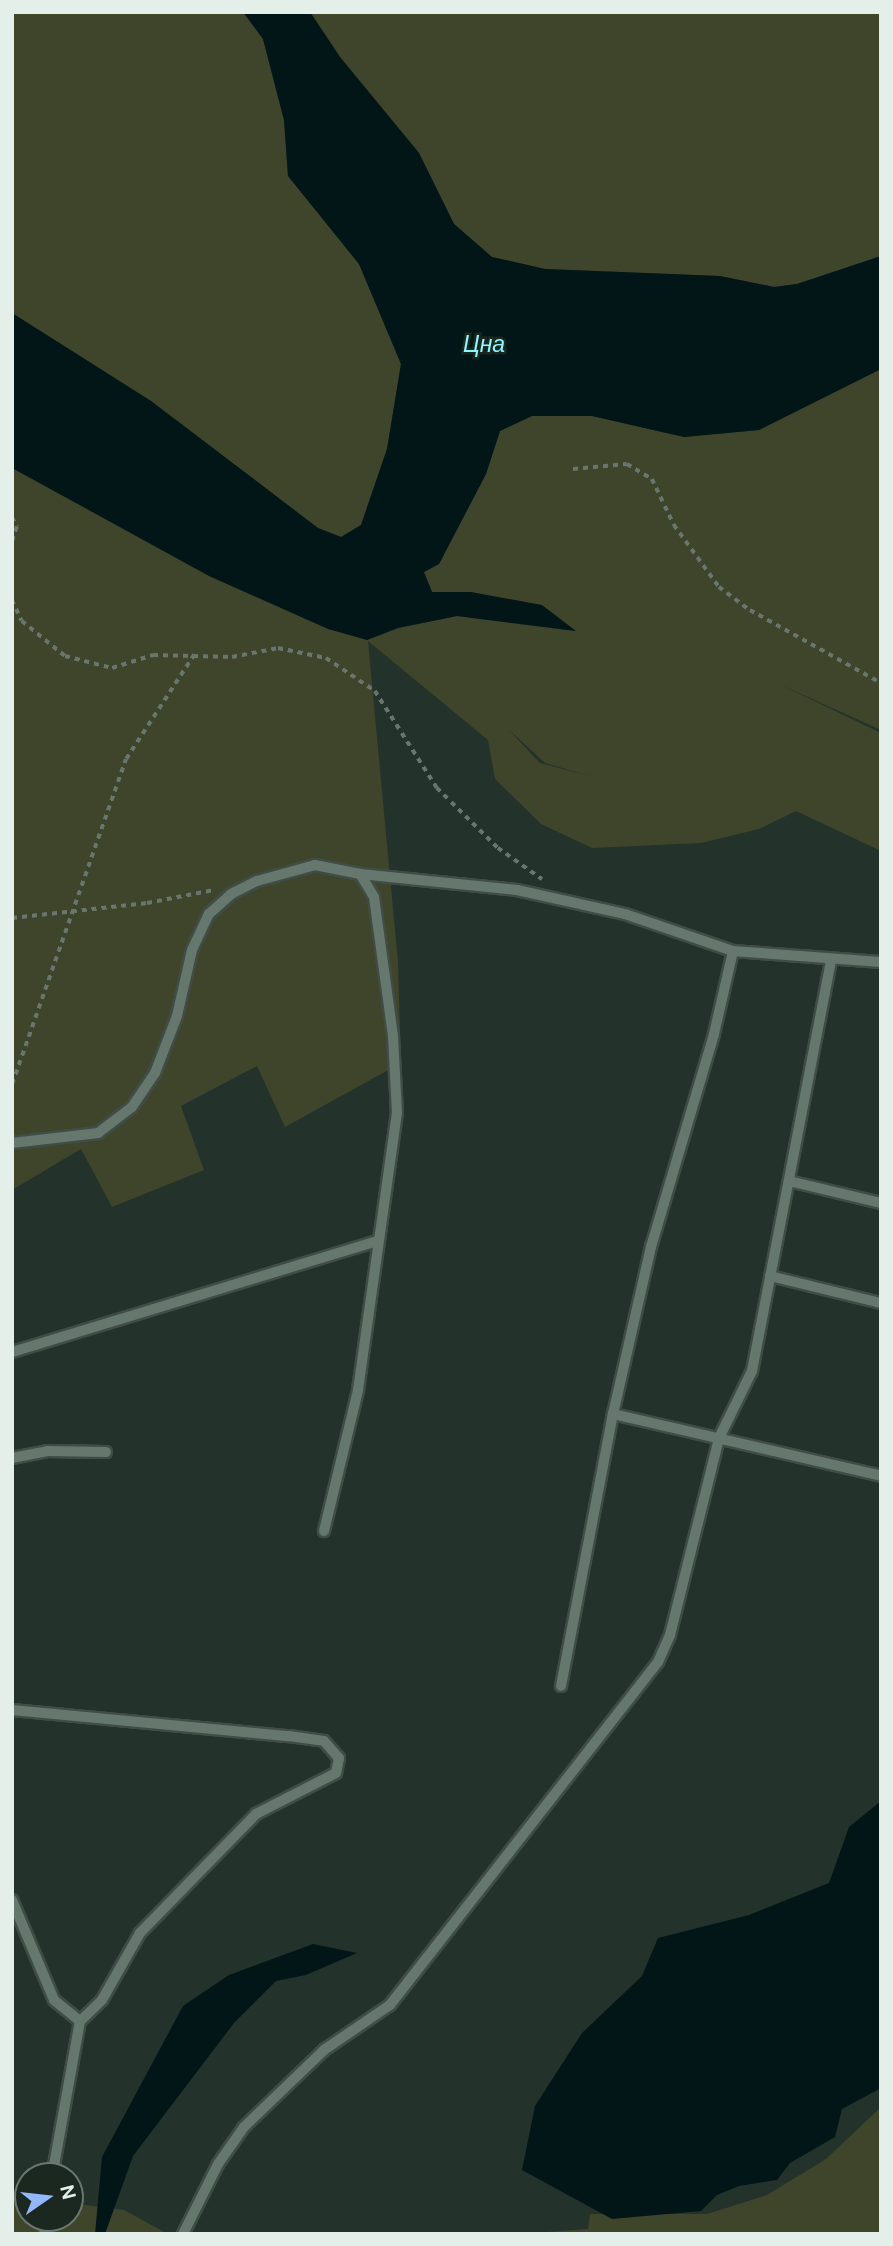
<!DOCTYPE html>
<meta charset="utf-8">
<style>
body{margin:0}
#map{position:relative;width:893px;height:2246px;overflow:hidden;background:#23322a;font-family:"DM Sans",sans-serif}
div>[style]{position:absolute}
.green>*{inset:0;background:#3f452b}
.water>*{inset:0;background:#021618}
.path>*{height:3.5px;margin-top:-1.75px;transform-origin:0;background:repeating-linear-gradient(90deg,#68766e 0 5px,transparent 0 10px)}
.roads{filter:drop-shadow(2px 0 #404d46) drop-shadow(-2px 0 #404d46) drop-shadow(0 2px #404d46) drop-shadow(0 -2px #404d46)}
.service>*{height:10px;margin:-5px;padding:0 5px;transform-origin:5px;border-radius:5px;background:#66776d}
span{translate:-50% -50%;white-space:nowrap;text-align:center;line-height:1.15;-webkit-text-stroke:5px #1a2820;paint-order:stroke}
.water-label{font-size:23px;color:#8cf8ff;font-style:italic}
.frame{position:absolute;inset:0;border:14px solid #e5efe9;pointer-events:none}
.north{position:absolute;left:14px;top:2162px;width:70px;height:70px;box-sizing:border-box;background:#1a2820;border:2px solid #6b7870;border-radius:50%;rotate:76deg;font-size:19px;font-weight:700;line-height:28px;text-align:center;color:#e5efe9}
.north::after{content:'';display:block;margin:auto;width:24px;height:32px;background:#93b7fd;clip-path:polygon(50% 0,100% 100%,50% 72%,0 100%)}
</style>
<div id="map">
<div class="green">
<div style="clip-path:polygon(12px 12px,243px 12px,263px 39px,284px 120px,288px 176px,359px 264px,401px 364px,387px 449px,361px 525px,341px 537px,318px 528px,151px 401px,12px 313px)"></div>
<div style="clip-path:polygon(310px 12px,881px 12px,881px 256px,797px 284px,774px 287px,720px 276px,545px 269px,492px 257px,454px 224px,419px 153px,340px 57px)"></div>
<div style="clip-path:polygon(evenodd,881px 369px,881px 730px,781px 685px,881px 733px,881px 851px,796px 811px,759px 829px,701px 843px,592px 848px,541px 824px,495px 779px,488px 740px,368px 641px,398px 962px,401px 1063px,285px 1127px,257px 1066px,181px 1106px,204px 1170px,112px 1207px,81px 1149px,12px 1190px,12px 468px,367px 640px,398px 628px,457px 616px,574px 631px,471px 592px,432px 592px,423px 572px,439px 564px,486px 474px,500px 431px,532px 416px,592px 416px,684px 437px,759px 430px,881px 369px,508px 729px,545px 763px,590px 776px,540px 763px,508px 729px)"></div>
<div style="clip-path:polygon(881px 2107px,881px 2234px,519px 2234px,588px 2229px,590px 2214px,707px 2214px,767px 2195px,826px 2159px)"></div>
<div style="clip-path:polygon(28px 2199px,28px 2218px,70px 2218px,70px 2203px,124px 2210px,168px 2234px,12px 2234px,12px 2201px)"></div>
</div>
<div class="water">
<div style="clip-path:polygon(243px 12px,310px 12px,340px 57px,419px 153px,454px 224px,492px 257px,545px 269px,720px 276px,774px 287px,797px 284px,881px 256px,881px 369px,759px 430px,684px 437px,592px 416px,532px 416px,500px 431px,486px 474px,439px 564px,424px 572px,432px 592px,471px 592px,542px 605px,576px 631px,457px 616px,398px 628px,367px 640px,328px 629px,209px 576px,12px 468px,12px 313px,151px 401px,318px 528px,341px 537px,361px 525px,387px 449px,401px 364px,359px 264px,288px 176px,284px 120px,263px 39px)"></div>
<div style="clip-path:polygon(881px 1801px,881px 2088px,842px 2109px,835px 2137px,790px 2163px,777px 2180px,739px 2186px,717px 2195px,701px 2211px,612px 2219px,522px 2170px,535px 2106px,582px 2033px,642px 1976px,658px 1938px,749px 1915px,829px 1883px,849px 1827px)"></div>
<div style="clip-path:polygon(313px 1944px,357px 1953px,306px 1975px,276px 1981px,234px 2023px,133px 2156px,105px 2234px,95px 2234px,102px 2157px,183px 2006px,229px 1975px)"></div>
</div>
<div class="path">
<div style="left:573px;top:469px;width:54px;rotate:-5.3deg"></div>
<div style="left:627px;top:464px;width:29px;rotate:31deg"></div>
<div style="left:652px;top:479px;width:51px;rotate:64.4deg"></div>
<div style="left:674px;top:525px;width:77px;rotate:54deg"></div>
<div style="left:719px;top:587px;width:39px;rotate:37deg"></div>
<div style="left:750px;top:610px;width:150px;rotate:29.1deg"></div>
<div style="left:12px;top:517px;width:11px;rotate:63deg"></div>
<div style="left:17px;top:527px;width:16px;rotate:108deg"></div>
<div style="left:12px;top:600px;width:23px;rotate:65deg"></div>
<div style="left:22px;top:621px;width:55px;rotate:39.1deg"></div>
<div style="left:65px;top:656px;width:49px;rotate:14.3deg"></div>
<div style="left:112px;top:668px;width:43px;rotate:-17.6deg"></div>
<div style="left:153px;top:655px;width:79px;rotate:1.5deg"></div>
<div style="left:232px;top:657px;width:47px;rotate:-11.1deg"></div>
<div style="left:278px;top:648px;width:49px;rotate:11.8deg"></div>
<div style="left:326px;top:658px;width:59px;rotate:34deg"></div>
<div style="left:375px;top:691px;width:115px;rotate:57.4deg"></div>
<div style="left:437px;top:788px;width:86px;rotate:44.5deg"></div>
<div style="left:498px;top:848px;width:54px;rotate:35.2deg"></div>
<div style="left:12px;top:918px;width:136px;rotate:-6.3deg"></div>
<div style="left:147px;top:903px;width:68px;rotate:-11deg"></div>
<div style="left:12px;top:1084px;width:344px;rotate:-70.7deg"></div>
<div style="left:126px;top:759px;width:126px;rotate:-56.9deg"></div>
</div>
<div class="roads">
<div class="service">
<div style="left:12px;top:1143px;width:87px;rotate:-6.6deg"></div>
<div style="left:98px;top:1133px;width:43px;rotate:-37.4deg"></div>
<div style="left:132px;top:1107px;width:41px;rotate:-55.9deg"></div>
<div style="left:155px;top:1073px;width:61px;rotate:-68.9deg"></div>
<div style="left:177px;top:1016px;width:68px;rotate:-77.2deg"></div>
<div style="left:192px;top:950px;width:40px;rotate:-65deg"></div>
<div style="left:209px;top:914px;width:30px;rotate:-42deg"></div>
<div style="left:231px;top:894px;width:29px;rotate:-27deg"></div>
<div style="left:257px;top:881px;width:60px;rotate:-15.4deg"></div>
<div style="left:315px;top:865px;width:46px;rotate:11.3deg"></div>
<div style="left:360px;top:874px;width:158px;rotate:5.8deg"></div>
<div style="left:517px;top:890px;width:111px;rotate:12.5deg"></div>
<div style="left:625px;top:914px;width:114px;rotate:18.9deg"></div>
<div style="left:733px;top:951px;width:148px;rotate:4.3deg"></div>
<div style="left:789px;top:1181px;width:95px;rotate:13.4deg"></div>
<div style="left:770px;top:1276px;width:114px;rotate:13.7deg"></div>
<div style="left:12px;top:1352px;width:382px;rotate:-16.9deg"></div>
<div style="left:613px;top:1414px;width:275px;rotate:13deg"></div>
<div style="left:12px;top:1458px;width:36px;rotate:-11deg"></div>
<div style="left:47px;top:1451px;width:59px;rotate:1deg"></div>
<div style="left:324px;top:1531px;width:145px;rotate:-76.4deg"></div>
<div style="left:358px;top:1390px;width:280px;rotate:-82deg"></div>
<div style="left:397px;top:1113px;width:77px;rotate:-93deg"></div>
<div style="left:393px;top:1036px;width:140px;rotate:-97.8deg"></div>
<div style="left:374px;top:897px;width:27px;rotate:-121deg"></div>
<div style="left:561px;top:1686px;width:277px;rotate:-79.2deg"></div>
<div style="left:613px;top:1414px;width:171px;rotate:-77.2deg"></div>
<div style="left:651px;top:1247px;width:222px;rotate:-73.5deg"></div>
<div style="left:714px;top:1034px;width:85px;rotate:-77.1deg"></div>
<div style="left:12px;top:1710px;width:278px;rotate:5.4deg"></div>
<div style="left:289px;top:1736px;width:35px;rotate:8deg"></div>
<div style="left:324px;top:1741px;width:23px;rotate:49deg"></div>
<div style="left:339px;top:1758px;width:15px;rotate:101deg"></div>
<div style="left:336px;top:1773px;width:90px;rotate:152.9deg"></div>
<div style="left:256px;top:1814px;width:166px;rotate:134.3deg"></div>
<div style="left:140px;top:1933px;width:77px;rotate:119.6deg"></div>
<div style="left:102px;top:2000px;width:30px;rotate:136deg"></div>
<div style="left:80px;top:2021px;width:158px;rotate:100.2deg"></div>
<div style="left:12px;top:1900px;width:108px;rotate:67.2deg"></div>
<div style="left:54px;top:2000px;width:33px;rotate:39deg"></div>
<div style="left:44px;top:2234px;width:16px;rotate:-83deg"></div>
<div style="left:183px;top:2234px;width:78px;rotate:-63.4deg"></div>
<div style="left:218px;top:2164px;width:45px;rotate:-54.9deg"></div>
<div style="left:244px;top:2127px;width:111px;rotate:-43.9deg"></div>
<div style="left:324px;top:2050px;width:80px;rotate:-34.3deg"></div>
<div style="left:390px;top:2005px;width:435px;rotate:-52deg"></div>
<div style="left:658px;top:1662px;width:30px;rotate:-66deg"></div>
<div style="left:670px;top:1635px;width:203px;rotate:-76deg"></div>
<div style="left:719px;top:1438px;width:75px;rotate:-63.8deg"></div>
<div style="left:752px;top:1371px;width:419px;rotate:-79.1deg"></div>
</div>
</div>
<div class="water-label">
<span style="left:484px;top:344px">Цна</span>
</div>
<div class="frame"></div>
<div class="north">N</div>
</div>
